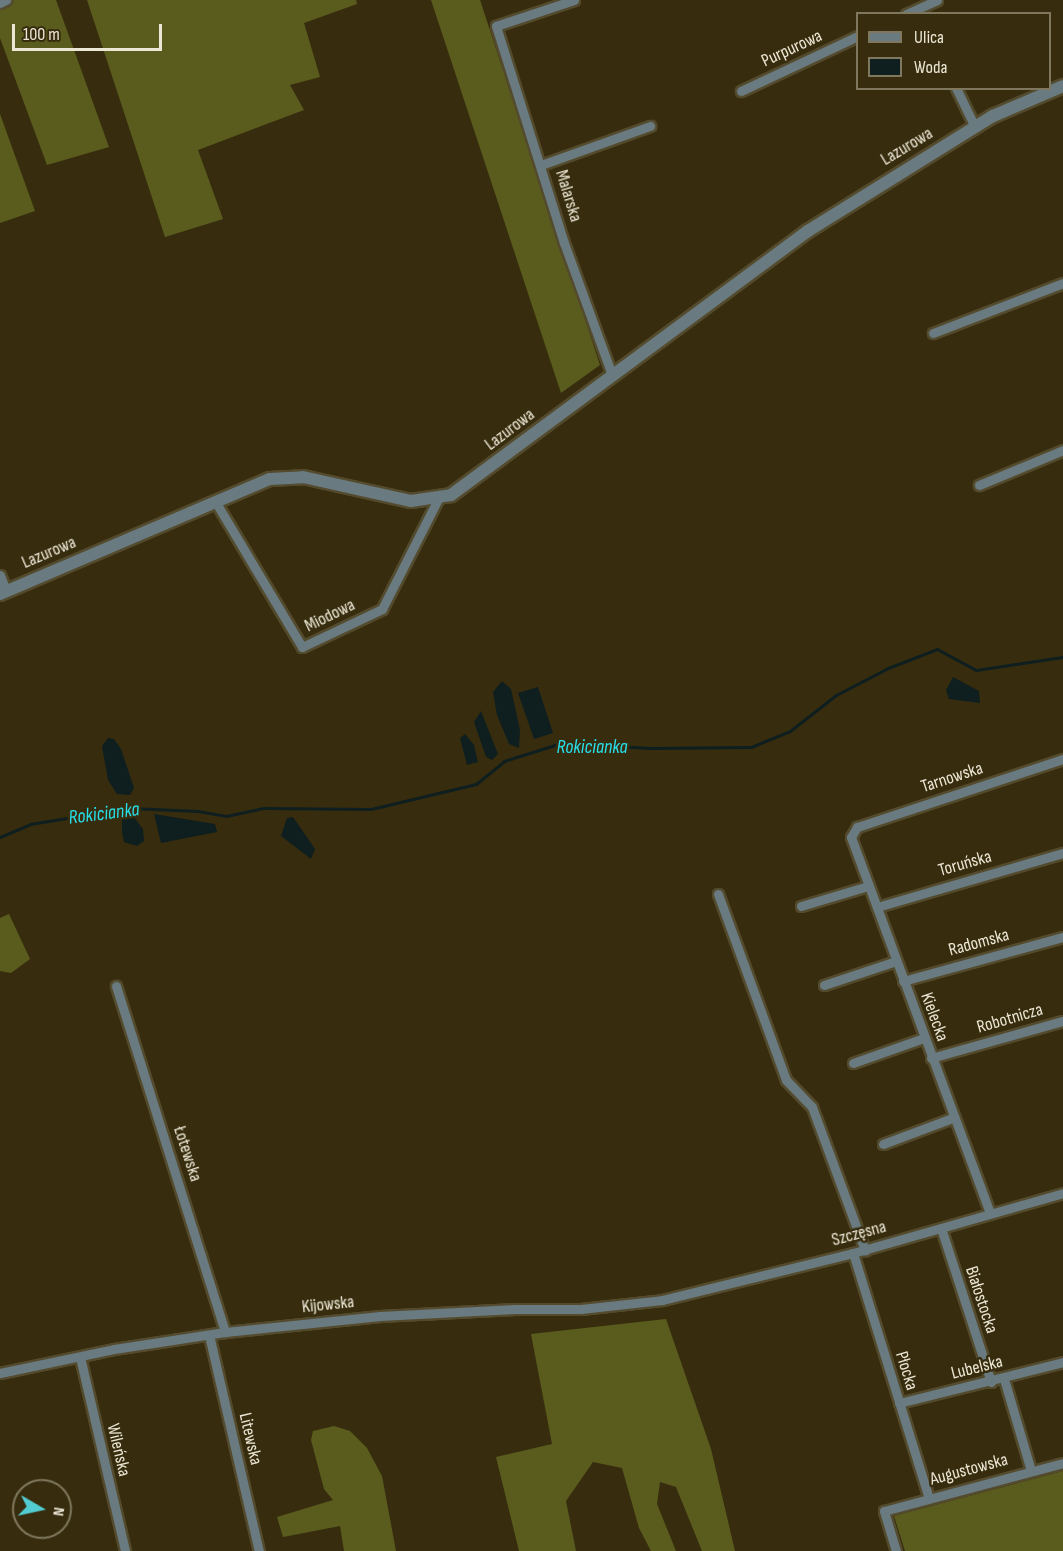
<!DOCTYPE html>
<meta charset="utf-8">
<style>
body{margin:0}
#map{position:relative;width:1063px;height:1551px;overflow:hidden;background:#372d0e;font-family:"Sofia Sans Condensed",sans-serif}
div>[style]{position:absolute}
.forest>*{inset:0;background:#5a5c1e}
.water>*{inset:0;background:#0f1e1f}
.stream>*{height:3px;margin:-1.5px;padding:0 1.5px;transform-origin:1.5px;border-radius:1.5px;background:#0f1e1f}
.roads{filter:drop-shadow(2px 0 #544b2e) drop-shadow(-2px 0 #544b2e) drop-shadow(0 2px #544b2e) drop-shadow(0 -2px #544b2e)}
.minor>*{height:9px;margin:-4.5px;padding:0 4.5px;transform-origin:4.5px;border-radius:4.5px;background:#697b80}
.tertiary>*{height:12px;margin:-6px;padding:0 6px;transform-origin:6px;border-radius:6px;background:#697b80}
span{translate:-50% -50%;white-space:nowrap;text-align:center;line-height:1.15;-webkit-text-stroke:5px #372d0e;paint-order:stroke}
.street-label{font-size:18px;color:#ece6d5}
.water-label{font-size:20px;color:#27dfeb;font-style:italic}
.legend{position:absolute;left:856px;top:12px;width:195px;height:78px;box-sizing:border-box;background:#372d0e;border:2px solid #7f775e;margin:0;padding:8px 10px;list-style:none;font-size:18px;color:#ece6d5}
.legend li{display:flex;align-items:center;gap:12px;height:30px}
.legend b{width:30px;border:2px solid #7f775e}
.north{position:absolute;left:12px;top:1479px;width:60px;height:60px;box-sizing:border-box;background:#372d0e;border:2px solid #7f775e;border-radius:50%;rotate:99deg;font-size:16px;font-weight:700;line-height:24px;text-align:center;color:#ece6d5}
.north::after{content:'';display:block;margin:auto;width:21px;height:27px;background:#52ccd0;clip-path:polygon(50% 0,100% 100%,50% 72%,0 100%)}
.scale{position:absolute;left:12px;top:24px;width:150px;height:27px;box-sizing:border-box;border:3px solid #ece6d5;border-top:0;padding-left:8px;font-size:18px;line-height:21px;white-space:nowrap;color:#ece6d5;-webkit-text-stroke:4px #372d0e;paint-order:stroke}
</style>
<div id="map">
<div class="forest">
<div style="clip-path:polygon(0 0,56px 0,109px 147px,47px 165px,0 38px)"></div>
<div style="clip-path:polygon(87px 0,356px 0,357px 4px,304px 23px,320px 77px,290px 85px,304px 110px,198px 150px,223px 219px,165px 237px)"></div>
<div style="clip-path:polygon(431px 0,480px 0,600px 365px,561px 393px)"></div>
<div style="clip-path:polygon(0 114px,35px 211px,0 223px)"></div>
<div style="clip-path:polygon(9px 914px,30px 959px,11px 973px,0 971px,0 918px)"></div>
<div style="clip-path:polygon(666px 1319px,711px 1449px,735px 1551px,702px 1551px,676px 1487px,660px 1482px,657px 1504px,676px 1551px,651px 1551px,639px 1528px,622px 1468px,593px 1462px,566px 1501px,576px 1551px,519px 1551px,496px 1457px,552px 1444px,531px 1334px)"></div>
<div style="clip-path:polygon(334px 1426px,350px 1431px,367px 1448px,382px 1476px,396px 1551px,344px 1551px,340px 1526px,283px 1537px,277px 1517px,333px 1500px,324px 1489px,311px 1440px,313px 1431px)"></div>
<div style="clip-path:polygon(1063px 1471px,1063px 1551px,905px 1551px,894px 1516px)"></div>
</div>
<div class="water">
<div style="clip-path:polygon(953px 677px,979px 691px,980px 703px,949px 699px,946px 690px)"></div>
<div style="clip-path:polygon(502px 681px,511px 689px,520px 730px,519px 748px,509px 744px,497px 715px,493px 692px)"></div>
<div style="clip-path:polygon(538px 687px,553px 733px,534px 739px,518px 693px)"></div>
<div style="clip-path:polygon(481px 711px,498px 754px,492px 760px,486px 757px,474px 722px)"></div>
<div style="clip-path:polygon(465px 734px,474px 745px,478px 762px,467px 765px,460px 738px)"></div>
<div style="clip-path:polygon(108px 738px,114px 739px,121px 749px,134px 788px,130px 795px,117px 794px,108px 780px,102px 746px)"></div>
<div style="clip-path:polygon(130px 812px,143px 829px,144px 841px,137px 846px,124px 842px,122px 832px,122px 813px)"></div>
<div style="clip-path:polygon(154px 814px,215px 824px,217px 832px,161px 843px)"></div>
<div style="clip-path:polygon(293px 817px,315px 849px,311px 859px,281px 836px,287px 818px)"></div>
</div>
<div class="stream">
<div style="left:0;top:837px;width:33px;rotate:-23deg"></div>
<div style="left:30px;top:824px;width:100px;rotate:-9.2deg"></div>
<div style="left:129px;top:808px;width:69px;rotate:2.5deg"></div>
<div style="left:198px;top:811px;width:28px;rotate:10deg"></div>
<div style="left:226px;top:816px;width:39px;rotate:-12deg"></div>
<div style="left:264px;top:808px;width:107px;rotate:0.5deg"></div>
<div style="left:371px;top:809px;width:108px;rotate:-13.4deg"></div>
<div style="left:476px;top:784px;width:36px;rotate:-39deg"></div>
<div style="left:504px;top:761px;width:60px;rotate:-17.5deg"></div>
<div style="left:561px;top:743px;width:89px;rotate:3.2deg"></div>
<div style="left:650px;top:748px;width:101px;rotate:-0.6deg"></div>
<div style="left:751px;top:747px;width:42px;rotate:-22.3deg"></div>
<div style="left:790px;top:731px;width:58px;rotate:-38deg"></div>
<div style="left:836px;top:695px;width:59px;rotate:-27.4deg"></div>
<div style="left:888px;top:668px;width:53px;rotate:-21.2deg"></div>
<div style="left:937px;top:649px;width:44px;rotate:28.3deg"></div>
<div style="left:976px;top:670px;width:88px;rotate:-8.5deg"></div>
</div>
<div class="roads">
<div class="minor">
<div style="left:574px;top:0;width:82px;rotate:161.6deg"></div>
<div style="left:496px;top:26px;width:227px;rotate:72.6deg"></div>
<div style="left:564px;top:243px;width:140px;rotate:70deg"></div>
<div style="left:0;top:3px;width:7px;rotate:-27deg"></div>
<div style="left:906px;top:14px;width:34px;rotate:-24deg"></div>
<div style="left:956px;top:88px;width:43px;rotate:64deg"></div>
<div style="left:741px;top:91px;width:129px;rotate:-25.2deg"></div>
<div style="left:541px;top:165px;width:116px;rotate:-19.7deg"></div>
<div style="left:933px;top:333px;width:139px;rotate:-21deg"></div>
<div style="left:979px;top:485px;width:91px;rotate:-22.6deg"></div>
<div style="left:215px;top:501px;width:170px;rotate:59.2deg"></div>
<div style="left:302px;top:647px;width:89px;rotate:-25.4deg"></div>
<div style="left:382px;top:609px;width:123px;rotate:-63deg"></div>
<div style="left:0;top:575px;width:17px;rotate:69deg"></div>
<div style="left:718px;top:894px;width:198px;rotate:69.9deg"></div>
<div style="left:786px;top:1080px;width:37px;rotate:46deg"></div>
<div style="left:812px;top:1107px;width:153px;rotate:69.7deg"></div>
<div style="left:801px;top:906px;width:70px;rotate:-16.6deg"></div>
<div style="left:877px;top:907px;width:194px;rotate:-16.2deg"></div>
<div style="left:903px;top:981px;width:166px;rotate:-15.4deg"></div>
<div style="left:824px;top:985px;width:76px;rotate:-18.4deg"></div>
<div style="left:116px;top:986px;width:363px;rotate:72.5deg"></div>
<div style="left:931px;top:1058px;width:137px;rotate:-15.7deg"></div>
<div style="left:853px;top:1063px;width:75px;rotate:-19.4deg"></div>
<div style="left:883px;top:1144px;width:74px;rotate:-20.6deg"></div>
<div style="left:990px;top:1213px;width:401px;rotate:-110.3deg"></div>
<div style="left:851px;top:837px;width:12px;rotate:-59deg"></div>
<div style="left:857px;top:827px;width:217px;rotate:-18.3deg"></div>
<div style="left:941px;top:1228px;width:162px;rotate:72deg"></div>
<div style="left:853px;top:1253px;width:257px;rotate:72.8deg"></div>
<div style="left:209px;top:1335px;width:222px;rotate:77deg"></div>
<div style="left:80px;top:1357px;width:199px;rotate:76.9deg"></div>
<div style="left:0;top:1373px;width:116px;rotate:-11.9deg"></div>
<div style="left:114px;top:1349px;width:112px;rotate:-8.7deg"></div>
<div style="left:225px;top:1332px;width:156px;rotate:-5.9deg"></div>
<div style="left:380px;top:1316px;width:135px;rotate:-3deg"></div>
<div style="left:515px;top:1309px;width:66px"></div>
<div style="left:581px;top:1309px;width:81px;rotate:-6.3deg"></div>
<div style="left:662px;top:1300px;width:197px;rotate:-13.8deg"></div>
<div style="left:853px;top:1253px;width:218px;rotate:-15.9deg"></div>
<div style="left:1004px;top:1379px;width:96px;rotate:73.6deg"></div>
<div style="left:899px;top:1403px;width:169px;rotate:-14deg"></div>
<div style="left:896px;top:1551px;width:42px;rotate:-106.7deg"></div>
<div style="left:884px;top:1511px;width:185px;rotate:-15deg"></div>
</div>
<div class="tertiary">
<div style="left:0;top:594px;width:293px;rotate:-23.1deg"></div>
<div style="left:270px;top:479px;width:33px;rotate:-3deg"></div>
<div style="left:303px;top:477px;width:111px;rotate:12.5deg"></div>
<div style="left:411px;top:501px;width:40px;rotate:-8.5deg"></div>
<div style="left:451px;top:495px;width:444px;rotate:-36.5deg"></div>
<div style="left:808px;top:231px;width:218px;rotate:-31.9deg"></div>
<div style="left:993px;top:116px;width:76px;rotate:-23.2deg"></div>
</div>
</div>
<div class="street-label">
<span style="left:792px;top:49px;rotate:-25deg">Purpurowa</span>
<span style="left:907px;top:147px;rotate:-31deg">Lazurowa</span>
<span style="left:568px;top:196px;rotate:73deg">Malarska</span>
<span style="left:510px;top:430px;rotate:-37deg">Lazurowa</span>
<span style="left:49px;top:553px;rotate:-23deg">Lazurowa</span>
<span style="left:330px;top:616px;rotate:-26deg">Miodowa</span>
<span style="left:952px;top:778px;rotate:-18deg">Tarnowska</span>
<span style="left:965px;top:864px;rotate:-16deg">Toruńska</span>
<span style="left:979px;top:943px;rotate:-15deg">Radomska</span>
<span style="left:934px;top:1017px;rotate:70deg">Kielecka</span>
<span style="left:1010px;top:1019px;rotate:-16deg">Robotnicza</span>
<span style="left:187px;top:1154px;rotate:72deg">Łotewska</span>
<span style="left:859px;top:1234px;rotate:-15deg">Szczęsna</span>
<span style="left:981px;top:1300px;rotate:72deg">Białostocka</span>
<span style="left:328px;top:1305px;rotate:-6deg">Kijowska</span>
<span style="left:977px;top:1368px;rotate:-14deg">Lubelska</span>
<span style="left:906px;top:1371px;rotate:73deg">Płocka</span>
<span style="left:250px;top:1439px;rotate:77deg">Litewska</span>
<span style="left:118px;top:1450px;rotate:77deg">Wileńska</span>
<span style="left:969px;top:1470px;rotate:-15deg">Augustowska</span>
</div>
<div class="water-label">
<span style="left:592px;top:747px">Rokicianka</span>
<span style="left:104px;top:814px;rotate:-7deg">Rokicianka</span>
</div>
<ul class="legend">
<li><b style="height:8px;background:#697b80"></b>Ulica</li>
<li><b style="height:16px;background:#0f1e1f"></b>Woda</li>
</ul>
<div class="north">N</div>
<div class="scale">100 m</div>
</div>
